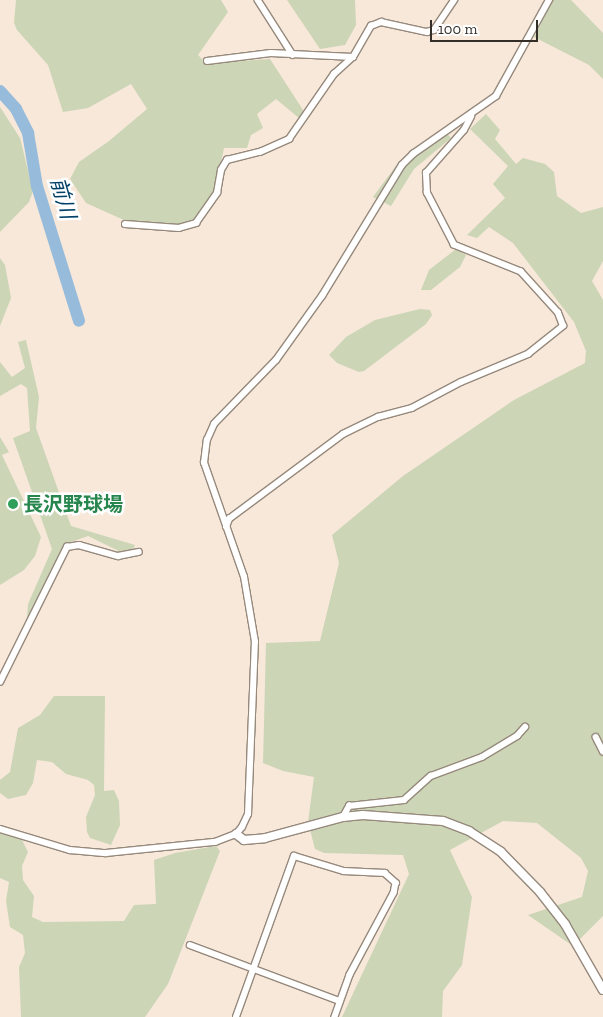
<!DOCTYPE html>
<meta charset="utf-8">
<style>
body{margin:0}
#map{position:relative;width:603px;height:1017px;overflow:hidden;background:#f7e8da;font-family:"Zilla Slab","Noto Sans JP",serif}
div>[style]{position:absolute}
.green>*{inset:0;background:#ccd5b5}
.river>*{height:12px;margin:-6px;padding:0 6px;transform-origin:6px;border-radius:6px;background:#97bbda}
.roads{filter:drop-shadow(1px 0 #96897c) drop-shadow(-1px 0 #96897c) drop-shadow(0 1px #96897c) drop-shadow(0 -1px #96897c)}
.street>*{height:5.5px;margin:-2.75px;padding:0 2.75px;transform-origin:2.75px;border-radius:2.75px;background:#fff}
.secondary>*{height:8px;margin:-4px;padding:0 4px;transform-origin:4px;border-radius:4px;background:#fff}
.dots>*{width:14px;height:14px;translate:-50% -50%;box-sizing:border-box;border:2px solid #fff;border-radius:50%}
span{translate:-50% -50%;white-space:nowrap;text-align:center;line-height:1.15;-webkit-text-stroke:5px #fff;paint-order:stroke}
.leisure-label{font-size:20px;color:#27864d;font-weight:700}
.left{translate:0 -50%;text-align:left}
.water-label{font-size:21px;color:#003f67;font-style:italic}
.scale{position:absolute;left:430px;top:20px;width:108px;height:22px;box-sizing:border-box;border:2px solid #332e28;border-top:0;padding-left:6px;font-size:15px;line-height:18px;white-space:nowrap;color:#332e28;-webkit-text-stroke:4px #fff;paint-order:stroke}
</style>
<div id="map">
<div class="green">
<div style="clip-path:polygon(16px 0,221px 0,228px 12px,198px 55px,206px 63px,270px 59px,305px 113px,299px 118px,276px 99px,257px 114px,263px 128px,251px 135px,247px 148px,224px 148px,215px 191px,194px 222px,180px 225px,126px 221px,86px 203px,70px 179px,79px 162px,109px 141px,147px 109px,131px 84px,88px 108px,63px 112px,48px 65px,17px 30px,14px 23px)"></div>
<div style="clip-path:polygon(287px 0,355px 0,356px 25px,345px 45px,320px 49px)"></div>
<div style="clip-path:polygon(553px 0,571px 0,603px 33px,603px 79px,589px 65px,534px 37px)"></div>
<div style="clip-path:polygon(0 107px,20px 138px,33px 191px,29px 202px,0 232px)"></div>
<div style="clip-path:polygon(486px 114px,500px 130px,495px 139px,516px 164px,523px 158px,545px 164px,554px 172px,557px 196px,581px 213px,603px 207px,603px 261px,592px 281px,603px 300px,603px 916px,573px 946px,528px 915px,582px 897px,588px 871px,581px 858px,537px 823px,503px 821px,450px 850px,472px 897px,462px 965px,443px 991px,442px 1017px,342px 1017px,409px 874px,403px 855px,324px 853px,315px 849px,308px 822px,314px 777px,283px 771px,263px 763px,266px 643px,320px 641px,339px 563px,332px 535px,403px 476px,514px 400px,585px 363px,586px 351px,574px 322px,513px 243px,489px 227px,477px 238px,467px 235px,505px 198px,493px 184px,508px 166px,470px 129px)"></div>
<div style="clip-path:polygon(443px 129px,451px 138px,414px 169px,391px 206px,373px 197px,398px 163px)"></div>
<div style="clip-path:polygon(456px 249px,466px 255px,460px 267px,431px 290px,421px 290px,429px 270px)"></div>
<div style="clip-path:polygon(0 258px,5px 265px,11px 298px,0 326px)"></div>
<div style="clip-path:polygon(420px 309px,430px 310px,432px 315px,426px 324px,364px 371px,359px 372px,337px 363px,329px 355px,346px 337px,375px 320px)"></div>
<div style="clip-path:polygon(26px 340px,39px 397px,36px 428px,71px 526px,135px 545px,132px 552px,123px 553px,88px 536px,68px 543px,26px 629px,28px 604px,52px 549px,13px 438px,30px 431px,27px 388px,21px 384px,0 396px,0 362px,12px 377px,25px 368px,18px 342px)"></div>
<div style="clip-path:polygon(0 437px,9px 452px,2px 455px,41px 537px,35px 556px,24px 570px,0 585px)"></div>
<div style="clip-path:polygon(54px 696px,105px 696px,104px 791px,114px 790px,119px 801px,120px 825px,111px 845px,90px 838px,87px 832px,86px 817px,95px 795px,94px 785px,88px 780px,66px 774px,52px 762px,37px 760px,33px 783px,26px 795px,8px 799px,0 793px,0 780px,10px 772px,18px 728px,40px 715px)"></div>
<div style="clip-path:polygon(0 833px,22px 840px,28px 852px,22px 866px,23px 880px,34px 896px,32px 917px,43px 922px,124px 921px,134px 905px,156px 904px,154px 860px,175px 853px,216px 846px,220px 851px,168px 984px,145px 1017px,21px 1017px,19px 967px,25px 953px,23px 935px,10px 927px,6px 901px,9px 882px,0 878px)"></div>
</div>
<div class="river">
<div style="left:0;top:91px;width:24px;rotate:48deg"></div>
<div style="left:16px;top:109px;width:27px;rotate:63deg"></div>
<div style="left:28px;top:133px;width:54px;rotate:80.4deg"></div>
<div style="left:37px;top:186px;width:141px;rotate:72.7deg"></div>
</div>
<div class="roads">
<div class="street">
<div style="left:258px;top:0;width:65px;rotate:57.5deg"></div>
<div style="left:207px;top:61px;width:64px;rotate:-7.1deg"></div>
<div style="left:271px;top:53px;width:82px;rotate:2.8deg"></div>
<div style="left:125px;top:224px;width:54px;rotate:4.2deg"></div>
<div style="left:179px;top:228px;width:18px;rotate:-16deg"></div>
<div style="left:196px;top:223px;width:37px;rotate:-55deg"></div>
<div style="left:217px;top:193px;width:23px;rotate:-80deg"></div>
<div style="left:221px;top:170px;width:12px;rotate:-59deg"></div>
<div style="left:227px;top:160px;width:34px;rotate:-14deg"></div>
<div style="left:260px;top:152px;width:32px;rotate:-24deg"></div>
<div style="left:289px;top:139px;width:79px;rotate:-55.3deg"></div>
<div style="left:334px;top:74px;width:25px;rotate:-42deg"></div>
<div style="left:353px;top:57px;width:36px;rotate:-60deg"></div>
<div style="left:371px;top:26px;width:11px;rotate:-22deg"></div>
<div style="left:381px;top:22px;width:47px;rotate:12.3deg"></div>
<div style="left:427px;top:32px;width:7px;rotate:-16deg"></div>
<div style="left:434px;top:30px;width:36px;rotate:-56deg"></div>
<div style="left:226px;top:527px;width:9px;rotate:-69deg"></div>
<div style="left:229px;top:519px;width:142px;rotate:-36.7deg"></div>
<div style="left:343px;top:434px;width:39px;rotate:-26deg"></div>
<div style="left:378px;top:417px;width:35px;rotate:-15deg"></div>
<div style="left:412px;top:408px;width:55px;rotate:-28deg"></div>
<div style="left:461px;top:382px;width:73px;rotate:-22.7deg"></div>
<div style="left:528px;top:354px;width:45px;rotate:-38.7deg"></div>
<div style="left:563px;top:326px;width:14px;rotate:-111deg"></div>
<div style="left:558px;top:313px;width:55px;rotate:-132.1deg"></div>
<div style="left:521px;top:272px;width:72px;rotate:-158.1deg"></div>
<div style="left:454px;top:245px;width:59px;rotate:-117.4deg"></div>
<div style="left:427px;top:193px;width:20px;rotate:-93deg"></div>
<div style="left:426px;top:173px;width:57px;rotate:-48.5deg"></div>
<div style="left:464px;top:130px;width:15px;rotate:-62deg"></div>
<div style="left:0;top:682px;width:151px;rotate:-63.6deg"></div>
<div style="left:67px;top:547px;width:12px;rotate:-9deg"></div>
<div style="left:79px;top:545px;width:41px;rotate:15.8deg"></div>
<div style="left:118px;top:556px;width:21px;rotate:-11deg"></div>
<div style="left:596px;top:737px;width:16px;rotate:63deg"></div>
<div style="left:343px;top:817px;width:13px;rotate:-61deg"></div>
<div style="left:349px;top:806px;width:55px;rotate:-6.2deg"></div>
<div style="left:404px;top:800px;width:36px;rotate:-42deg"></div>
<div style="left:431px;top:776px;width:54px;rotate:-20.4deg"></div>
<div style="left:482px;top:757px;width:41px;rotate:-31deg"></div>
<div style="left:517px;top:736px;width:12px;rotate:-48deg"></div>
<div style="left:0;top:829px;width:73px;rotate:16.7deg"></div>
<div style="left:70px;top:850px;width:36px;rotate:5deg"></div>
<div style="left:106px;top:853px;width:110px;rotate:-5.8deg"></div>
<div style="left:215px;top:842px;width:22px;rotate:-21deg"></div>
<div style="left:236px;top:834px;width:9px;rotate:-49deg"></div>
<div style="left:242px;top:827px;width:14px;rotate:-65deg"></div>
<div style="left:248px;top:814px;width:172px;rotate:-87.7deg"></div>
<div style="left:255px;top:642px;width:66px;rotate:-99.6deg"></div>
<div style="left:244px;top:577px;width:121px;rotate:-109.3deg"></div>
<div style="left:204px;top:463px;width:23px;rotate:-83deg"></div>
<div style="left:207px;top:440px;width:17px;rotate:-66deg"></div>
<div style="left:214px;top:424px;width:89px;rotate:-45.9deg"></div>
<div style="left:276px;top:360px;width:79px;rotate:-54.3deg"></div>
<div style="left:322px;top:296px;width:153px;rotate:-58.6deg"></div>
<div style="left:402px;top:165px;width:16px;rotate:-45deg"></div>
<div style="left:413px;top:154px;width:101px;rotate:-34.9deg"></div>
<div style="left:496px;top:96px;width:110px;rotate:-61.1deg"></div>
<div style="left:190px;top:945px;width:160px;rotate:20.5deg"></div>
<div style="left:236px;top:1017px;width:171px;rotate:-70.2deg"></div>
<div style="left:294px;top:856px;width:52px;rotate:16.7deg"></div>
<div style="left:344px;top:871px;width:41px;rotate:2.8deg"></div>
<div style="left:385px;top:873px;width:15px;rotate:42deg"></div>
<div style="left:396px;top:883px;width:10px;rotate:101deg"></div>
<div style="left:394px;top:893px;width:93px;rotate:118.2deg"></div>
<div style="left:350px;top:975px;width:45px;rotate:109.7deg"></div>
</div>
<div class="secondary">
<div style="left:236px;top:834px;width:10px;rotate:37deg"></div>
<div style="left:244px;top:840px;width:21px;rotate:-5deg"></div>
<div style="left:265px;top:838px;width:81px;rotate:-15.1deg"></div>
<div style="left:343px;top:817px;width:20px;rotate:-6deg"></div>
<div style="left:363px;top:815px;width:80px;rotate:4.3deg"></div>
<div style="left:443px;top:821px;width:28px;rotate:21deg"></div>
<div style="left:469px;top:831px;width:38px;rotate:33deg"></div>
<div style="left:501px;top:852px;width:56px;rotate:45.7deg"></div>
<div style="left:540px;top:892px;width:41px;rotate:52deg"></div>
<div style="left:565px;top:924px;width:76px;rotate:60.1deg"></div>
</div>
</div>
<div class="dots">
<div style="left:13px;top:504px;background:#2e9e5b"></div>
</div>
<div class="leisure-label">
<span class="left" style="left:23px;top:504px">長沢野球場</span>
</div>
<div class="water-label">
<span style="left:63px;top:198px;rotate:74deg">前川</span>
</div>
<div class="scale">100 m</div>
</div>
